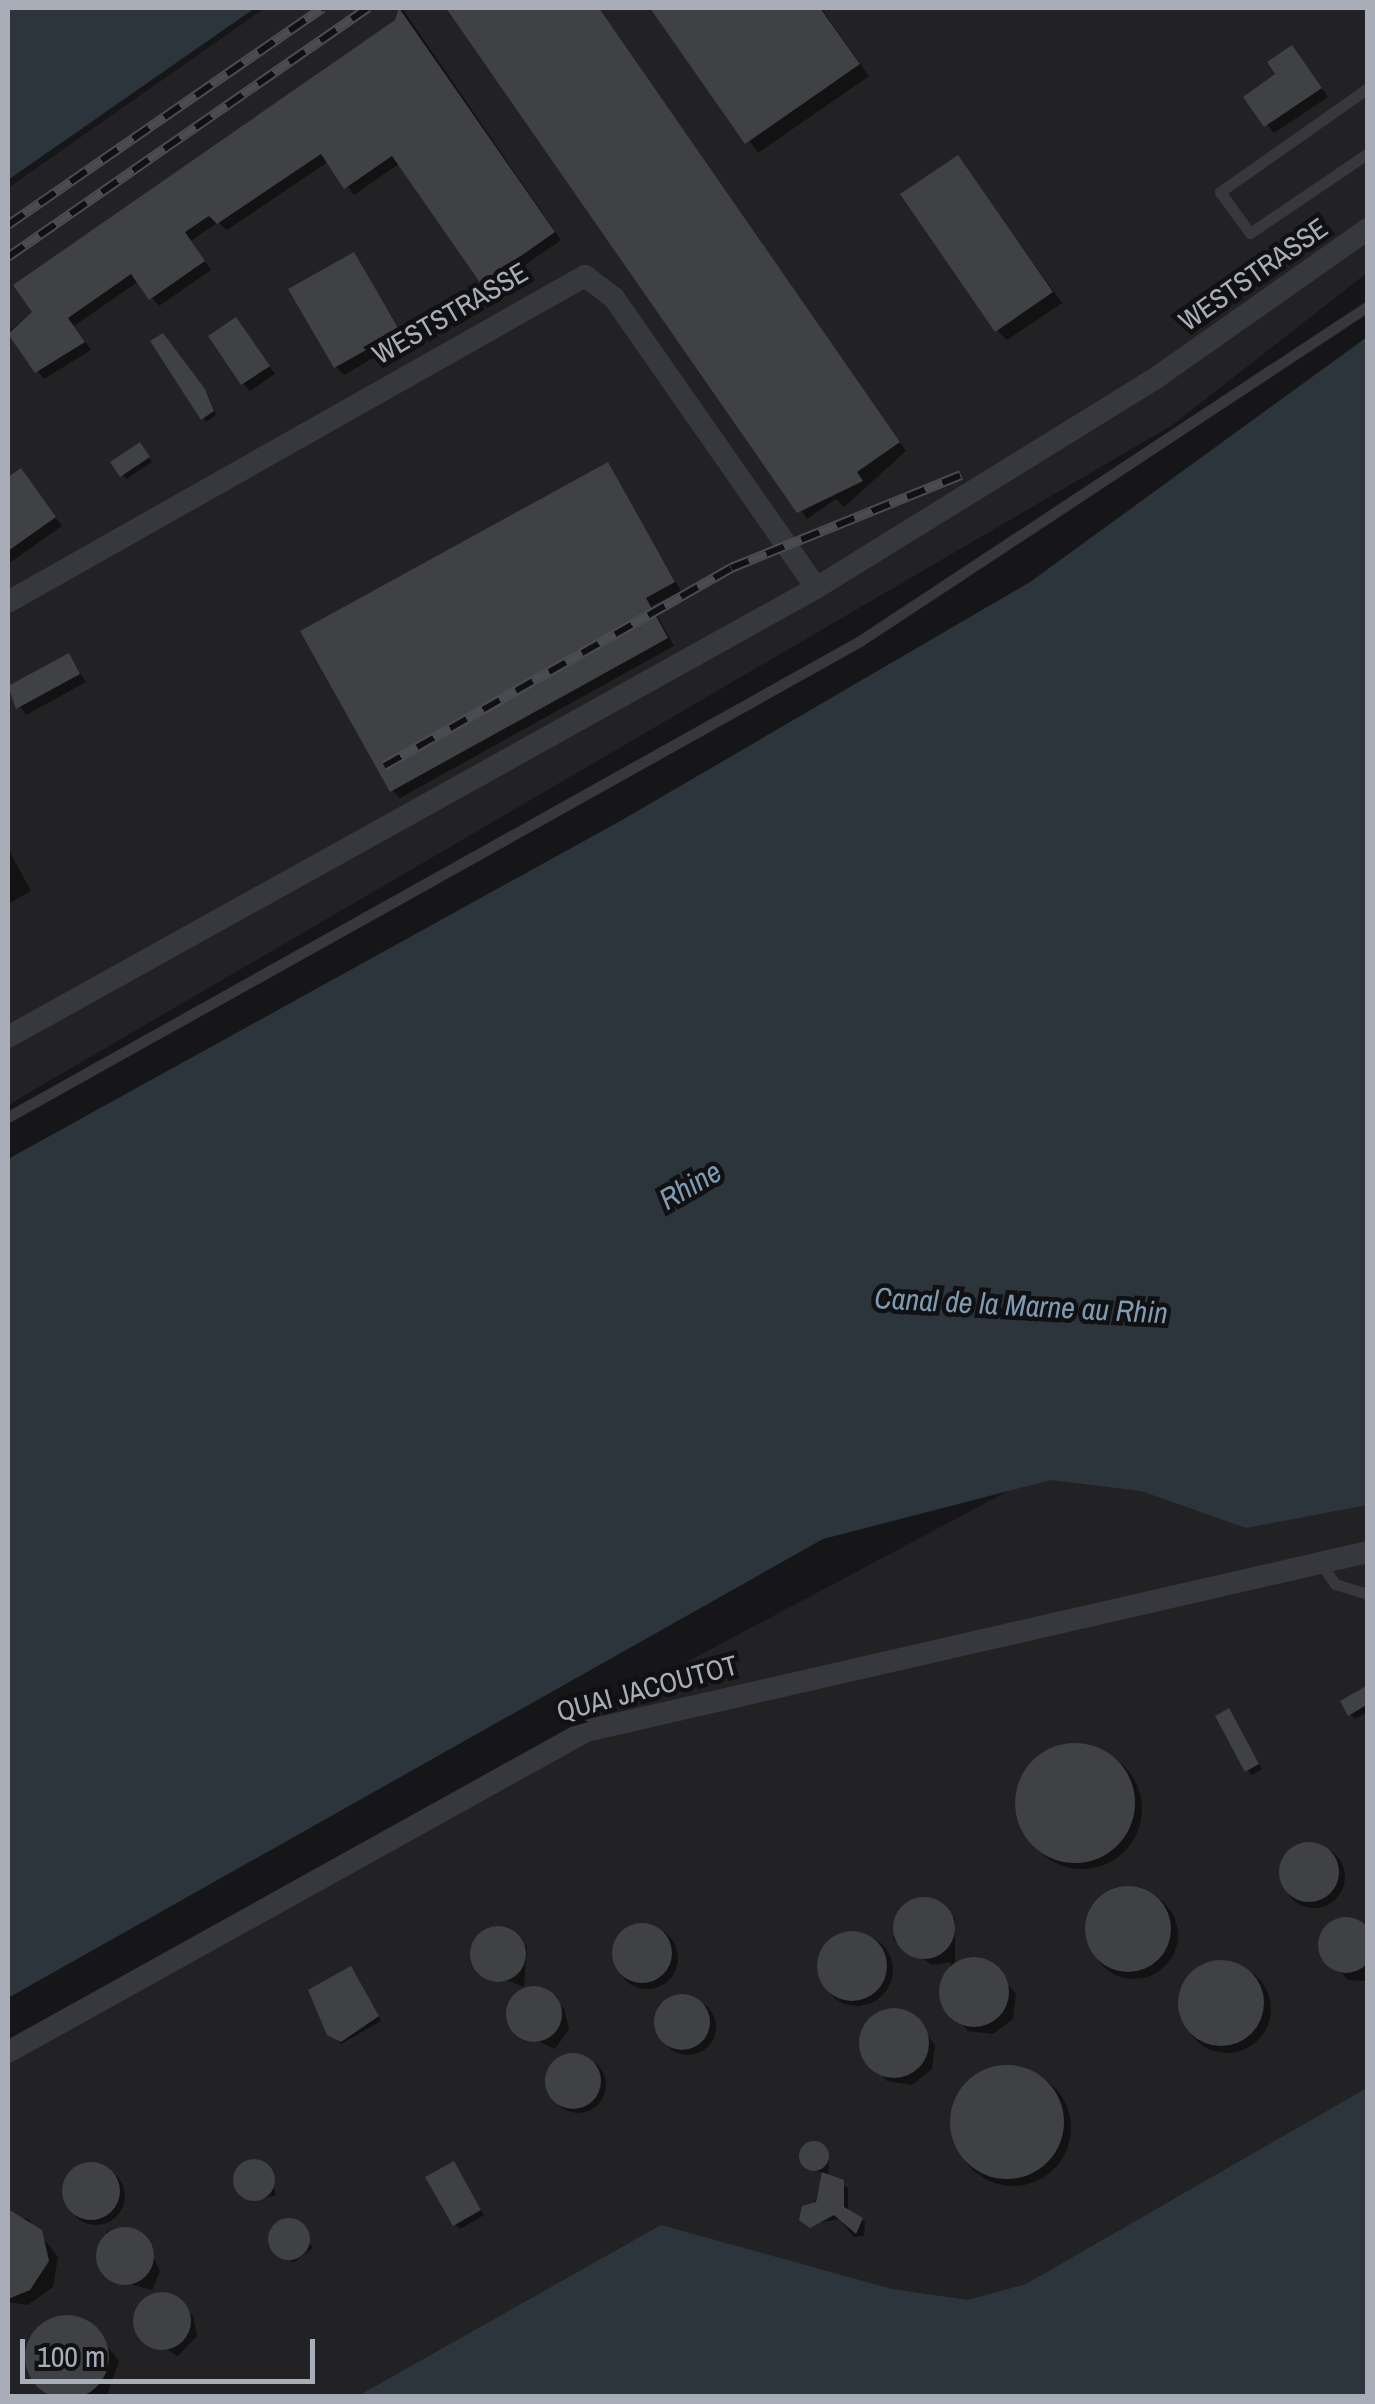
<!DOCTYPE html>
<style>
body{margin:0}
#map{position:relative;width:1375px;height:2404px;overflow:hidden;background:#161618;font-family:"Archivo Narrow",sans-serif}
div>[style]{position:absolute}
.built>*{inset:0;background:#222225}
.water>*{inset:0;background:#2c353c}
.shadow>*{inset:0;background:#0007}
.round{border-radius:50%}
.building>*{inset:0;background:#404145}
.service>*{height:11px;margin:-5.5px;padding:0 5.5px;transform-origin:5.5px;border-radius:5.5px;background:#37383d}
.minor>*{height:22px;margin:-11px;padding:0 11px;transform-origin:11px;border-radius:11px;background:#37383d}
.rail>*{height:10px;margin-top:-5px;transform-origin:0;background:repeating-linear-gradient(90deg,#111113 0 19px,#4a4c52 0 38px);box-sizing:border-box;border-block:2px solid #4a4c52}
span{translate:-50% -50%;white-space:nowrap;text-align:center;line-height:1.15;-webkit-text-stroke:9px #111113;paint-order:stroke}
.street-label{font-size:28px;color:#a8adb8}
.water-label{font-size:30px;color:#7f9bb3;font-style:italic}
.frame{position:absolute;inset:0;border:10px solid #a8adb8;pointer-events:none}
.scale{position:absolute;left:20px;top:2339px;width:295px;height:45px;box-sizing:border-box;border:5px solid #a8adb8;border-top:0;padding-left:12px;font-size:30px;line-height:35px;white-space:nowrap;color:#a8adb8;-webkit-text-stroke:8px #111113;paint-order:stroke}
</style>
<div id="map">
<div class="built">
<div style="clip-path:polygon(265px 8px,1367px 8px,1367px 273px,1171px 426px,8px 1105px,8px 188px)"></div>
<div style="clip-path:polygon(1367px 1300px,1367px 2396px,8px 2396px,8px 2048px,681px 1665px)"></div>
</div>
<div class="water">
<div style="clip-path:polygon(8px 8px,255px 8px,8px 180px)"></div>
<div style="clip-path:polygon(1367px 337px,1367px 1505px,1246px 1528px,1141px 1491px,1051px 1480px,823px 1539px,8px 1998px,8px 1159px,622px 820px,1030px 582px)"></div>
<div style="clip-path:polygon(1367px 2088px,1367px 2396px,358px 2396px,661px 2225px,892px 2289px,968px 2300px,1026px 2284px)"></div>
</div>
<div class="shadow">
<div style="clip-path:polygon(402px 8px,561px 240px,490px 289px,400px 163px,354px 195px,329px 161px,227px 230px,218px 222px,191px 241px,211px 270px,159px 306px,139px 281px,74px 326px,91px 350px,44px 379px,9px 331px,399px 21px)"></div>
<div style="clip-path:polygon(450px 8px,599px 8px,906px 451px,844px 507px,836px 499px,807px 519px)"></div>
<div style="clip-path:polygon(653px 8px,821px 8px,869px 76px,758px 153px)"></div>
<div style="clip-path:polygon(1299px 56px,1328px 97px,1274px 133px,1247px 97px)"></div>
<div style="clip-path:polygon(958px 158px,1062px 303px,1007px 340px,997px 330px)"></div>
<div style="clip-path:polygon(354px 255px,406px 339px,344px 375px,336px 367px)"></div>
<div style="clip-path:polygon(236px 320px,275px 374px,250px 391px,243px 383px)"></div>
<div style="clip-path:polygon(166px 339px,208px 395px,216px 415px,206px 422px,154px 341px)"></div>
<div style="clip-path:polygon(143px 449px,152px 462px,126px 479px,114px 463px)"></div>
<div style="clip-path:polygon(607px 465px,681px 591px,652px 606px,674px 646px,400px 798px,392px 790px)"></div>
<div style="clip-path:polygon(21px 471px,62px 526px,8px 564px,8px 480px)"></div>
<div style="clip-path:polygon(68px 656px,86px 682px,26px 715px,8px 689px)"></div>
<div style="clip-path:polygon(8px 849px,31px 891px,8px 904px)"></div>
<div style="clip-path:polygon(1368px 1688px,1368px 1712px,1355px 1719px,1350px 1714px)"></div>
<div style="clip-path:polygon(1229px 1712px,1262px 1769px,1252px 1775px,1247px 1770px)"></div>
<div class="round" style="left:1022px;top:1749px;width:120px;height:120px"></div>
<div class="round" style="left:1283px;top:1846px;width:62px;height:62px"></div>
<div class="round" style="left:1090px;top:1891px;width:88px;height:88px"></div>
<div style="clip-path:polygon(926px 1899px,955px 1918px,955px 1962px,992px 1965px,1016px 1994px,1013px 2019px,993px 2034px,968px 2031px,943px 2001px,951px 1962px,932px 1965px,893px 1939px,905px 1906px)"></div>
<div style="clip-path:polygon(1336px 1919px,1368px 1924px,1368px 1981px,1348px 1980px,1325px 1954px)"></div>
<div class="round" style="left:616px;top:1927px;width:62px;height:62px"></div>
<div style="clip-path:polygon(501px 1928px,527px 1947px,524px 1987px,477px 1969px,472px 1950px,481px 1934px)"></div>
<div class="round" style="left:821px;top:1934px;width:72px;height:72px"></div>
<div class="round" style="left:1183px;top:1965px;width:88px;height:88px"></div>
<div style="clip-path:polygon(355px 1973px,381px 2021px,341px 2044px,337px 2039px)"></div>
<div style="clip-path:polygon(518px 1991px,564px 2008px,569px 2029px,555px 2049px,515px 2031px)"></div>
<div class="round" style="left:660px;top:1999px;width:56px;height:56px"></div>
<div style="clip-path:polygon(878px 2012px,910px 2015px,935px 2045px,932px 2069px,912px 2085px,887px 2081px,863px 2052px)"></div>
<div class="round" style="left:550px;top:2057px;width:56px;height:56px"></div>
<div class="round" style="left:955px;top:2070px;width:116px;height:116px"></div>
<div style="clip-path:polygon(806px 2147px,829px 2154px,828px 2177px,848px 2188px,848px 2211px,865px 2222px,864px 2236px,854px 2237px,839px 2219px,807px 2225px,824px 2174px,806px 2165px)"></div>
<div style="clip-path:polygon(265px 2164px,276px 2195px,250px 2202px,239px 2170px)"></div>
<div class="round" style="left:67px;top:2167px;width:58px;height:58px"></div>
<div style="clip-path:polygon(458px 2169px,484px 2215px,460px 2229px,455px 2224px)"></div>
<div style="clip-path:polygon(8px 2216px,28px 2219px,58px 2257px,53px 2287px,28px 2305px,8px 2302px)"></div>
<div style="clip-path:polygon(281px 2220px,292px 2220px,313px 2248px,293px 2263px,271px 2235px)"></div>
<div style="clip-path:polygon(107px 2231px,147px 2243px,160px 2271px,152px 2290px,112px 2279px,100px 2262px)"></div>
<div style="clip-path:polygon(145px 2297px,193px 2315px,197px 2336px,178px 2356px,141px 2335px)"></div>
<div style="clip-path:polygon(58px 2319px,89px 2323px,119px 2361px,107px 2396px,50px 2396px,28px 2367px,33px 2337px)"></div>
</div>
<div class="building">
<div style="clip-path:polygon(399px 8px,555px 232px,481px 284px,392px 156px,344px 189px,321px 154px,217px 224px,209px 216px,185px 232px,205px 261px,149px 300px,131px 274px,68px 318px,85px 342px,35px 373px,8px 334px,32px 312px,13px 285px,395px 20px)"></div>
<div style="clip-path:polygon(446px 8px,599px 8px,900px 442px,857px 472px,863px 481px,797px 513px)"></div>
<div style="clip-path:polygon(650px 8px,820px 8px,860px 64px,745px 144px)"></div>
<div style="clip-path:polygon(1292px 45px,1322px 88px,1264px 127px,1243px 97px,1275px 74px,1267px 62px)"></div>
<div style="clip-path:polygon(958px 155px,1053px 292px,995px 332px,900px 194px)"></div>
<div style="clip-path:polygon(354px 252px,400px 331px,334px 368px,288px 289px)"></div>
<div style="clip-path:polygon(236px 317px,270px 366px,241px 385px,208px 336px)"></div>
<div style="clip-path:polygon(163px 333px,205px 389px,214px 411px,201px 420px,150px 341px)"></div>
<div style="clip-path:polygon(140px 442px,150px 457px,120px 477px,110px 462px)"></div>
<div style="clip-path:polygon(608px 462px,675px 582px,646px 598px,668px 638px,390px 792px,300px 631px)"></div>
<div style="clip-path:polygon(21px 468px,56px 517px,8px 551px,8px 477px)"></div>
<div style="clip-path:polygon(69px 653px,80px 674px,16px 709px,8px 686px)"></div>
<div style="clip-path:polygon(1368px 1685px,1368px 1704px,1348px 1716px,1340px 1701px)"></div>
<div style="clip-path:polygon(1229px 1708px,1259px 1764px,1245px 1772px,1215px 1716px)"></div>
<div class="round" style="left:1015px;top:1743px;width:120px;height:120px"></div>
<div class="round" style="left:1279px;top:1842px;width:60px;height:60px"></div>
<div class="round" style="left:1085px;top:1886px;width:86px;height:86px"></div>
<div class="round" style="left:893px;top:1897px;width:62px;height:62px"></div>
<div class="round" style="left:1318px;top:1917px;width:56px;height:56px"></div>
<div class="round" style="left:612px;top:1923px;width:60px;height:60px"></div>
<div class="round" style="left:470px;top:1926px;width:56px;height:56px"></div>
<div class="round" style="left:817px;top:1931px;width:70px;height:70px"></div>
<div class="round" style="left:939px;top:1957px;width:70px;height:70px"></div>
<div class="round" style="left:1178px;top:1960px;width:86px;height:86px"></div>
<div style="clip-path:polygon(351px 1966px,379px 2016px,341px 2042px,327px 2035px,308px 1990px)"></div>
<div class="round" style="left:506px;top:1986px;width:56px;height:56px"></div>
<div class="round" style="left:654px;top:1994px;width:56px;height:56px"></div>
<div class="round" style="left:859px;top:2008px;width:70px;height:70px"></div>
<div class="round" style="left:545px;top:2053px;width:56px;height:56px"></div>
<div class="round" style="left:950px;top:2065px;width:114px;height:114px"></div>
<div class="round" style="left:799px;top:2141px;width:30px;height:30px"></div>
<div class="round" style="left:233px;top:2159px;width:42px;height:42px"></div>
<div style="clip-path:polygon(454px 2161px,481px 2210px,453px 2226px,425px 2177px)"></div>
<div class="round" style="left:62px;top:2162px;width:58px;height:58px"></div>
<div style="clip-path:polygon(822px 2172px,844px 2180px,844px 2207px,863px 2218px,856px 2234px,834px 2215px,810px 2228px,799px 2220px,802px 2206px,816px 2202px)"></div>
<div style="clip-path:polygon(8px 2209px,42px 2230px,49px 2261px,30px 2290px,8px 2299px)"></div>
<div class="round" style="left:268px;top:2218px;width:42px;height:42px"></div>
<div class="round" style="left:96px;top:2227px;width:58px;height:58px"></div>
<div class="round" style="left:133px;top:2292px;width:58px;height:58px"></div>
<div class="round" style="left:25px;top:2315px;width:84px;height:84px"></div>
</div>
<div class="service">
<div style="left:1368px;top:88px;width:181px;rotate:144.9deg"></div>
<div style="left:1220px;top:192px;width:51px;rotate:53.8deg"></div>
<div style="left:1250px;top:233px;width:143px;rotate:-34.1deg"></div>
<div style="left:8px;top:1117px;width:976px;rotate:-29.19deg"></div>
<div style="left:860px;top:641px;width:609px;rotate:-33.4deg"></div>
<div style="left:1319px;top:1561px;width:28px;rotate:55deg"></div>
<div style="left:1335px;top:1584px;width:34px;rotate:17deg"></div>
</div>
<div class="minor">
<div style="left:8px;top:602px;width:663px;rotate:-29.47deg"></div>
<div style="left:585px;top:276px;width:36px;rotate:37deg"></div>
<div style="left:614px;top:298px;width:353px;rotate:55.1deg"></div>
<div style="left:8px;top:1037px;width:924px;rotate:-29.06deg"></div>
<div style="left:816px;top:588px;width:396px;rotate:-31.7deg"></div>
<div style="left:1153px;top:380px;width:263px;rotate:-35.1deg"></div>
<div style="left:8px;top:2052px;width:661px;rotate:-29.05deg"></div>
<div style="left:586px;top:1731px;width:802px;rotate:-12.89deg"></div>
</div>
<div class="rail">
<div style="left:8px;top:225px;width:382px;rotate:-34.6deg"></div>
<div style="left:8px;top:257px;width:438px;rotate:-34.7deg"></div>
<div style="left:384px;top:766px;width:400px;rotate:-29.7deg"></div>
<div style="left:731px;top:568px;width:248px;rotate:-22deg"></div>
</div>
<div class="street-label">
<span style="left:1253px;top:274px;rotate:-35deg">WESTSTRASSE</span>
<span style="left:450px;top:313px;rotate:-30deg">WESTSTRASSE</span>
<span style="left:647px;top:1688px;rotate:-15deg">QUAI JACOUTOT</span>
</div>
<div class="water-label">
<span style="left:690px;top:1185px;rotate:-30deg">Rhine</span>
<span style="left:1021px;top:1305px;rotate:3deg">Canal de la Marne au Rhin</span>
</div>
<div class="frame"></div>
<div class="scale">100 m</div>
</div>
